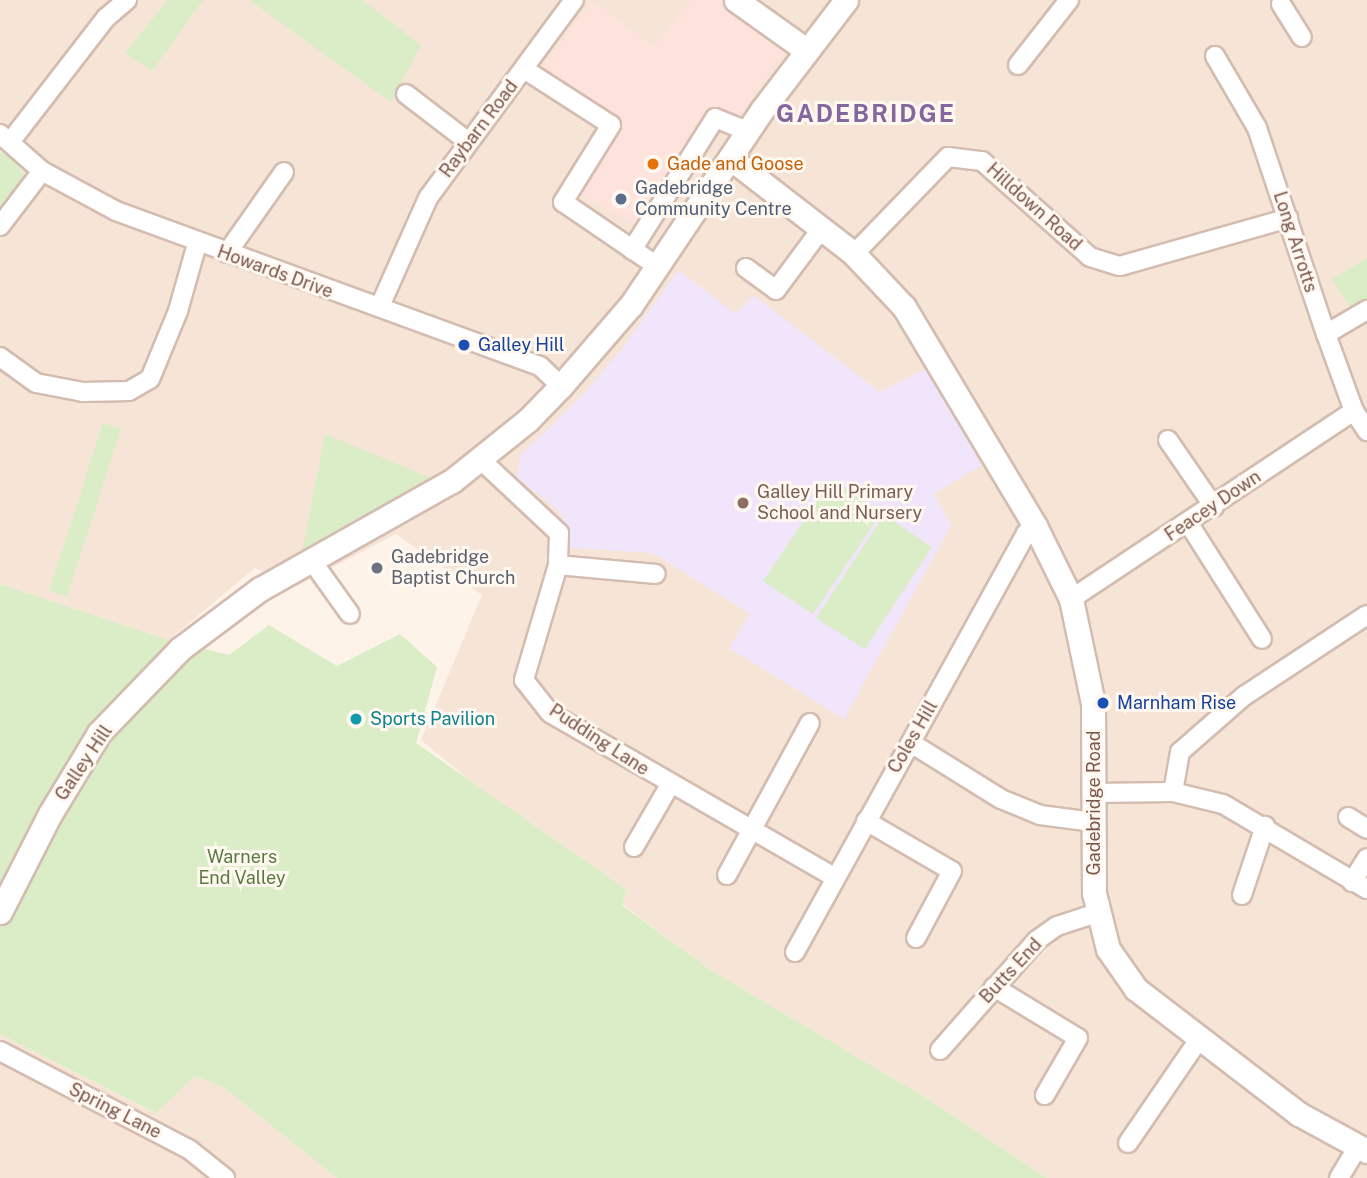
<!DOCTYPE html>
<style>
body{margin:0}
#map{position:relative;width:1367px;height:1178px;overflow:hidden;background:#fdf3e9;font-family:"Public Sans",sans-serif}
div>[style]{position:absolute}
.residential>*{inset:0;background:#f6e4d7}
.commercial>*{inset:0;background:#fee3dd}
.education>*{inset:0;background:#f0e5fa}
.green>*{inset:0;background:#daedc6}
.roads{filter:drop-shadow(2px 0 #d3bcb0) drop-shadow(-2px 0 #d3bcb0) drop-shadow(0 2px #d3bcb0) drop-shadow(0 -2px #d3bcb0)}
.minor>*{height:18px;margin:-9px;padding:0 9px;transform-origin:9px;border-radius:9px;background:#fff}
.tertiary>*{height:23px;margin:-11.5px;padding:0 11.5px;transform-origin:11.5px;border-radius:11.5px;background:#fff}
.dots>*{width:19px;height:19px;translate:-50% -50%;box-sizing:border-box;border:4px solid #fff8f1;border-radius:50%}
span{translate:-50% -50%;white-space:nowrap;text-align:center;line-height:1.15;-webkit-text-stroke:6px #fff8f1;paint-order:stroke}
.street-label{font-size:18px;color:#7a564b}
.food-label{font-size:18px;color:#c56008}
.left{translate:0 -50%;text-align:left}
.service-label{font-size:18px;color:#4e5e75}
.transit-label{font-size:18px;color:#164399}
.education-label{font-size:18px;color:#785e54}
.worship-label{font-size:18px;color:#5b616d}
.culture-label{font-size:18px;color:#0d838f}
.park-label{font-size:18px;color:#587a3f}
.district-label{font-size:24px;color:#84679d;font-weight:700;letter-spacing:2px}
</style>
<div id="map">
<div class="residential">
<div style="clip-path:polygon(0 0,1367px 0,1367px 1178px,1047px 1178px,926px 1098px,709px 969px,622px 904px,627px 890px,468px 779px,421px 740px,482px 595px,396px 534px,297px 586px,255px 568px,169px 640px,0 584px)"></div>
<div style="clip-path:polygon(0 1034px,155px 1113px,195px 1076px,223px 1087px,337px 1178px,0 1178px)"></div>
</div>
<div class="commercial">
<div style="clip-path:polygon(691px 0,727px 0,788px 47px,726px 135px,707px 122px,636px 225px,579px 194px,620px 125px,544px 67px,592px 1px,654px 47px)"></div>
</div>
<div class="education">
<div style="clip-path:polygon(678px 270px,736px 314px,753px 295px,880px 392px,929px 367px,985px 463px,934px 494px,951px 526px,844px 719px,729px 648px,750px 614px,653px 553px,571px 548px,570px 533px,560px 512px,517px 477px,520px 455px,578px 400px,622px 349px)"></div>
</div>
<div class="green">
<div style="clip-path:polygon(168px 0,203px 0,152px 71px,125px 53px)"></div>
<div style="clip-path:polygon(249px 0,362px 0,421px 45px,391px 102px)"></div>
<div style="clip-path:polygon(7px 146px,25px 177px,0 213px,0 154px)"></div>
<div style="clip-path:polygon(1367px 258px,1367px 305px,1354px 313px,1332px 279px)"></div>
<div style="clip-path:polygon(103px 423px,121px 429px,67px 597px,49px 591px)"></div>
<div style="clip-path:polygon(325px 434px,431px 478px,302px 552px)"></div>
<div style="clip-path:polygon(832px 479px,882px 512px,813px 614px,763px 581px)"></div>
<div style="clip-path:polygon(884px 515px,932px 547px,865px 649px,816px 618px)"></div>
<div style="clip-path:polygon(0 584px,169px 640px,229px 655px,269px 625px,337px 666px,400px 634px,437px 667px,416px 743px,627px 890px,622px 905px,709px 969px,926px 1098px,1047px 1178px,337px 1178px,223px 1087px,195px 1076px,156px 1113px,0 1034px)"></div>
</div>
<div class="roads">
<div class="minor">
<div style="left:1281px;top:4px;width:39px;rotate:58deg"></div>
<div style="left:1215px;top:56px;width:83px;rotate:59.7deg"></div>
<div style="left:1257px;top:128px;width:217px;rotate:71.5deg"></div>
<div style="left:1326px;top:334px;width:82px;rotate:70deg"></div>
<div style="left:1354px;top:411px;width:24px;rotate:57deg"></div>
<div style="left:1018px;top:65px;width:83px;rotate:-51.9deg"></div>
<div style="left:524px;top:69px;width:103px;rotate:32.8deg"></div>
<div style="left:611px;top:125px;width:91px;rotate:121.9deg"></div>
<div style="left:563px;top:202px;width:110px;rotate:34.3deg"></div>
<div style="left:406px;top:94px;width:77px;rotate:37.6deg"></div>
<div style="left:0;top:134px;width:56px;rotate:41.4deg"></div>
<div style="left:42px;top:171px;width:84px;rotate:28.4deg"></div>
<div style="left:116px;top:211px;width:451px;rotate:20.1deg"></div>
<div style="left:540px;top:366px;width:29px;rotate:44deg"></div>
<div style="left:10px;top:142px;width:157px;rotate:-52.3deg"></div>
<div style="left:106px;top:18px;width:28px;rotate:-41deg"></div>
<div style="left:0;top:226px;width:69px;rotate:-52.6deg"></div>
<div style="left:632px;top:250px;width:156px;rotate:-57.8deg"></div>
<div style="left:715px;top:118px;width:35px;rotate:22deg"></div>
<div style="left:227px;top:253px;width:99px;rotate:-54.9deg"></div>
<div style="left:854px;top:254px;width:135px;rotate:-45.9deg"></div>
<div style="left:948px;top:157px;width:34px;rotate:7deg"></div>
<div style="left:982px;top:161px;width:144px;rotate:41.6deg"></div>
<div style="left:1090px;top:257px;width:31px;rotate:17deg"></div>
<div style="left:1120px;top:266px;width:175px;rotate:-15.9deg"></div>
<div style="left:746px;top:268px;width:37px;rotate:36deg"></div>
<div style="left:776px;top:290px;width:77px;rotate:-53.4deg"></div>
<div style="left:380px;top:306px;width:118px;rotate:-66deg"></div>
<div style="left:428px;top:198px;width:246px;rotate:-53.6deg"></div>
<div style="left:1326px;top:334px;width:48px;rotate:-30.3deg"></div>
<div style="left:0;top:357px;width:44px;rotate:35.8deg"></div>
<div style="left:36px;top:383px;width:48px;rotate:10.8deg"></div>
<div style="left:83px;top:392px;width:46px;rotate:-1.2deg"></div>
<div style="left:129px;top:391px;width:24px;rotate:-30deg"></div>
<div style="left:150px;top:379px;width:74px;rotate:-67.6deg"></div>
<div style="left:178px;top:311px;width:70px;rotate:-74.2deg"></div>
<div style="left:1168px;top:440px;width:81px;rotate:55.5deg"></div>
<div style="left:481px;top:460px;width:107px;rotate:43.1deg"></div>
<div style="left:559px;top:533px;width:32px;rotate:92deg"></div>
<div style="left:558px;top:565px;width:120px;rotate:106.5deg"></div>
<div style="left:524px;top:680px;width:42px;rotate:51.8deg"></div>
<div style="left:550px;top:713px;width:328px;rotate:30deg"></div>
<div style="left:1189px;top:524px;width:136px;rotate:57.6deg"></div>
<div style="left:312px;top:561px;width:65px;rotate:54.4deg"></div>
<div style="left:558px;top:565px;width:98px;rotate:5.2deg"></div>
<div style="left:1071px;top:599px;width:340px;rotate:-33.6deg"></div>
<div style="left:911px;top:743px;width:106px;rotate:31.9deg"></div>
<div style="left:1001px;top:799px;width:42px;rotate:22.3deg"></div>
<div style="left:1040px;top:815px;width:54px;rotate:7.4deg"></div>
<div style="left:1173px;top:792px;width:41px;rotate:-80.1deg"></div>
<div style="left:1180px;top:752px;width:85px;rotate:-41.2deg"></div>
<div style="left:1244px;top:696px;width:147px;rotate:-33.4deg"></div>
<div style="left:1093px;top:793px;width:80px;rotate:-0.7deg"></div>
<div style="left:1173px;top:792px;width:51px;rotate:13.5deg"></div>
<div style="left:1223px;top:804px;width:167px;rotate:30.6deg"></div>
<div style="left:1348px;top:817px;width:22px;rotate:32deg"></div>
<div style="left:866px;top:821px;width:99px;rotate:30.2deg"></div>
<div style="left:952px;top:871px;width:76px;rotate:118.2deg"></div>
<div style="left:634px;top:847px;width:72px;rotate:-59.9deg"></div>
<div style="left:727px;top:875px;width:173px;rotate:-61.4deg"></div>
<div style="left:1352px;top:882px;width:28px;rotate:-58deg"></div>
<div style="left:1242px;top:895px;width:73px;rotate:-71.6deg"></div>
<div style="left:795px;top:952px;width:478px;rotate:-61.1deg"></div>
<div style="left:1026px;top:533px;width:11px;rotate:-38deg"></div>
<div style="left:994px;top:987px;width:98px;rotate:31.3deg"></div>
<div style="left:1078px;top:1038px;width:66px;rotate:120.1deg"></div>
<div style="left:940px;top:1050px;width:147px;rotate:-48.6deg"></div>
<div style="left:1037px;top:940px;width:24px;rotate:-35deg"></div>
<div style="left:1057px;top:926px;width:42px;rotate:-18deg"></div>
<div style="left:0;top:1051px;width:214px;rotate:27.5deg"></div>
<div style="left:190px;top:1150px;width:45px;rotate:38.7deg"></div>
<div style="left:1128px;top:1143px;width:127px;rotate:-55.6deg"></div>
<div style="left:1339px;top:1178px;width:35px;rotate:-59deg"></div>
</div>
<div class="tertiary">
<div style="left:736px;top:0;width:86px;rotate:35.5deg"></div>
<div style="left:730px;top:158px;width:157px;rotate:37.7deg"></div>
<div style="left:854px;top:254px;width:73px;rotate:46.7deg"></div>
<div style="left:904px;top:307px;width:255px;rotate:59.1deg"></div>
<div style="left:1035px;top:526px;width:81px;rotate:63.7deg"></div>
<div style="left:1071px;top:599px;width:106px;rotate:78.1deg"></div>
<div style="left:1093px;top:703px;width:190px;rotate:89.7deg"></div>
<div style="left:1094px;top:893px;width:58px;rotate:76deg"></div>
<div style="left:1108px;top:949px;width:49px;rotate:55deg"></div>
<div style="left:1136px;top:989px;width:205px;rotate:37.5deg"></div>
<div style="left:1299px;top:1114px;width:77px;rotate:28.6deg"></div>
<div style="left:0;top:912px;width:110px;rotate:-63deg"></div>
<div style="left:50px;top:814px;width:95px;rotate:-58.8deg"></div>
<div style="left:99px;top:733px;width:117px;rotate:-46deg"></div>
<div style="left:180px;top:649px;width:100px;rotate:-36.9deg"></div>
<div style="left:260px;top:589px;width:220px;rotate:-29.4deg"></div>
<div style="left:452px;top:481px;width:97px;rotate:-38.8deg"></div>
<div style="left:528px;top:420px;width:47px;rotate:-45.9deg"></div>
<div style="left:561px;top:386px;width:107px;rotate:-49.2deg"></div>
<div style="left:631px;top:305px;width:235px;rotate:-56.1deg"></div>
<div style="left:762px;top:110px;width:138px;rotate:-52.6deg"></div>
</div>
</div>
<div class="dots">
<div style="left:653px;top:164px;background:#e8710a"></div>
<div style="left:621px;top:199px;background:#5c6f8a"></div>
<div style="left:464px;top:345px;background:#1a4fb4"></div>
<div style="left:743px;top:503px;background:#8d6e63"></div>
<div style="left:377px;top:568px;background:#6b7280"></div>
<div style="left:1103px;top:703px;background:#1a4fb4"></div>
<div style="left:356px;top:719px;background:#0f9aa8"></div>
</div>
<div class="street-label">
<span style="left:479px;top:129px;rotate:-53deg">Raybarn Road</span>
<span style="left:1034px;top:207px;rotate:42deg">Hilldown Road</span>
<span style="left:1295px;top:242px;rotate:72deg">Long Arrotts</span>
<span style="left:275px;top:272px;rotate:20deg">Howards Drive</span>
<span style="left:1213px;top:506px;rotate:-34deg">Feacey Down</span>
<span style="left:913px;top:737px;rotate:-60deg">Coles Hill</span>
<span style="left:599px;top:740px;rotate:33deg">Pudding Lane</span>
<span style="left:84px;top:763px;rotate:-56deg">Galley Hill</span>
<span style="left:1094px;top:803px;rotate:-90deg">Gadebridge Road</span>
<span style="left:1011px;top:971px;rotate:-47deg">Butts End</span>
<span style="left:115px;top:1111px;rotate:27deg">Spring Lane</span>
</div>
<div class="food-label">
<span class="left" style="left:667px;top:164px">Gade and Goose</span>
</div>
<div class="service-label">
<span class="left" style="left:635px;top:199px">Gadebridge<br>Community Centre</span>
</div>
<div class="transit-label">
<span class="left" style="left:478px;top:345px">Galley Hill</span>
<span class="left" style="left:1117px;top:703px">Marnham Rise</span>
</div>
<div class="education-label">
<span class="left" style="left:757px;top:503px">Galley Hill Primary<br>School and Nursery</span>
</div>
<div class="worship-label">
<span class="left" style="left:391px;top:568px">Gadebridge<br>Baptist Church</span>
</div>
<div class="culture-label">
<span class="left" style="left:370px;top:719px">Sports Pavilion</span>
</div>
<div class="park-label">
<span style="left:242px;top:868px">Warners<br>End Valley</span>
</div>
<div class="district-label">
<span style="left:866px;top:114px">GADEBRIDGE</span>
</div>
</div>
